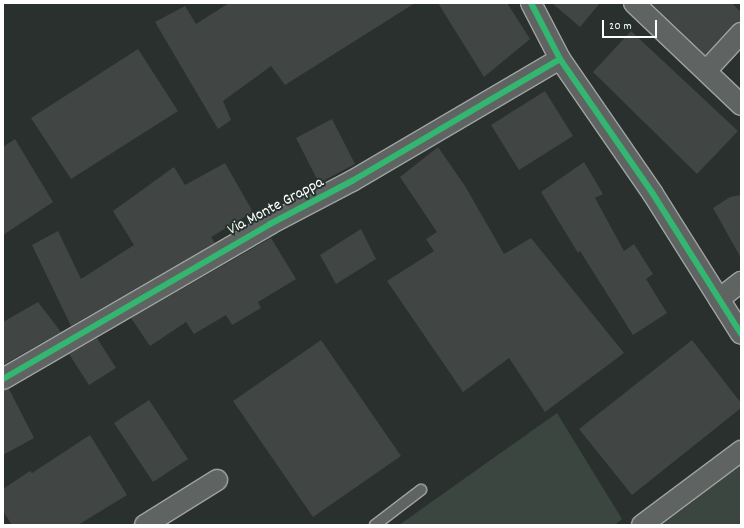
<!DOCTYPE html>
<style>
body{margin:0}
#map{position:relative;width:744px;height:528px;overflow:hidden;background:#29302d;font-family:Dekko,sans-serif}
div>[style]{position:absolute}
.green>*{inset:0;background:#3b4641}
.building>*{inset:0;background:#414644}
.roads{filter:drop-shadow(1px 0 #9fa2a0) drop-shadow(-1px 0 #9fa2a0) drop-shadow(0 1px #9fa2a0) drop-shadow(0 -1px #9fa2a0)}
.service>*{height:10px;margin:-5px;padding:0 5px;transform-origin:5px;border-radius:5px;background:#5f6362}
.minor>*{height:20px;margin:-10px;padding:0 10px;transform-origin:10px;border-radius:10px;background:#5f6362}
.cycleway>*{height:6px;margin:-3px;padding:0 3px;transform-origin:3px;border-radius:3px;background:#33b770}
span{translate:-50% -50%;white-space:nowrap;text-align:center;line-height:1.15;-webkit-text-stroke:4px #26332d;paint-order:stroke}
.street-label{font-size:16px;color:#fff}
.frame{position:absolute;inset:0;border:4px solid #fff;pointer-events:none}
.scale{position:absolute;left:602px;top:20px;width:55px;height:18px;box-sizing:border-box;border:2px solid #fff;border-top:0;padding-left:5px;font-size:12px;line-height:14px;white-space:nowrap;color:#fff;-webkit-text-stroke:3px #26332d;paint-order:stroke}
</style>
<div id="map">
<div class="green">
<div style="clip-path:polygon(557px 413px,622px 519px,615px 525px,399px 525px)"></div>
<div style="clip-path:polygon(741px 465px,741px 525px,662px 525px)"></div>
</div>
<div class="building">
<div style="clip-path:polygon(229px 3px,415px 3px,285px 85px,271px 66px,223px 101px,231px 120px,218px 129px,155px 22px,185px 6px,196px 24px)"></div>
<div style="clip-path:polygon(438px 3px,507px 3px,530px 39px,484px 77px)"></div>
<div style="clip-path:polygon(552px 3px,600px 3px,580px 27px)"></div>
<div style="clip-path:polygon(651px 3px,732px 3px,741px 12px,741px 22px,733px 25px,705px 55px)"></div>
<div style="clip-path:polygon(631px 31px,738px 131px,697px 174px,593px 72px)"></div>
<div style="clip-path:polygon(138px 49px,178px 111px,71px 179px,31px 118px)"></div>
<div style="clip-path:polygon(545px 91px,573px 136px,519px 170px,491px 125px)"></div>
<div style="clip-path:polygon(332px 119px,355px 164px,319px 183px,296px 138px)"></div>
<div style="clip-path:polygon(15px 139px,53px 202px,3px 235px,3px 147px)"></div>
<div style="clip-path:polygon(438px 147px,465px 186px,504px 254px,531px 238px,624px 353px,545px 412px,509px 358px,463px 392px,387px 281px,434px 251px,426px 239px,437px 232px,400px 177px)"></div>
<div style="clip-path:polygon(584px 162px,603px 194px,595px 198px,624px 251px,634px 244px,653px 274px,646px 279px,667px 313px,633px 335px,580px 251px,578px 253px,541px 192px)"></div>
<div style="clip-path:polygon(225px 163px,253px 212px,211px 237px,215px 243px,71px 326px,32px 245px,58px 231px,81px 279px,134px 245px,113px 211px,174px 167px,185px 185px)"></div>
<div style="clip-path:polygon(741px 195px,741px 258px,713px 208px,730px 197px)"></div>
<div style="clip-path:polygon(361px 229px,376px 259px,336px 284px,320px 255px)"></div>
<div style="clip-path:polygon(271px 238px,296px 279px,258px 302px,261px 308px,232px 325px,226px 315px,194px 334px,186px 322px,150px 346px,131px 318px)"></div>
<div style="clip-path:polygon(38px 302px,61px 332px,3px 365px,3px 322px)"></div>
<div style="clip-path:polygon(97px 338px,116px 368px,89px 385px,69px 354px)"></div>
<div style="clip-path:polygon(321px 340px,401px 456px,313px 517px,233px 401px)"></div>
<div style="clip-path:polygon(692px 340px,741px 403px,741px 408px,632px 495px,579px 429px)"></div>
<div style="clip-path:polygon(9px 389px,34px 438px,3px 455px,3px 390px)"></div>
<div style="clip-path:polygon(149px 400px,188px 459px,153px 482px,114px 423px)"></div>
<div style="clip-path:polygon(90px 435px,127px 495px,78px 525px,12px 525px,3px 511px,3px 489px,30px 471px,32px 473px)"></div>
</div>
<div class="roads">
<div class="service">
<div style="left:375px;top:525px;width:58px;rotate:-37.3deg"></div>
</div>
<div class="minor">
<div style="left:531px;top:3px;width:63px;rotate:62.6deg"></div>
<div style="left:560px;top:59px;width:164px;rotate:55.4deg"></div>
<div style="left:653px;top:194px;width:165px;rotate:57.8deg"></div>
<div style="left:634px;top:3px;width:148px;rotate:43.6deg"></div>
<div style="left:706px;top:71px;width:52px;rotate:-47.4deg"></div>
<div style="left:719px;top:299px;width:28px;rotate:-38deg"></div>
<div style="left:3px;top:379px;width:309px;rotate:-30.1deg"></div>
<div style="left:270px;top:224px;width:93px;rotate:-27.7deg"></div>
<div style="left:352px;top:181px;width:241px;rotate:-30.4deg"></div>
<div style="left:145px;top:525px;width:85px;rotate:-32deg"></div>
<div style="left:642px;top:525px;width:124px;rotate:-36.8deg"></div>
</div>
</div>
<div class="cycleway">
<div style="left:531px;top:3px;width:63px;rotate:62.6deg"></div>
<div style="left:560px;top:59px;width:164px;rotate:55.4deg"></div>
<div style="left:653px;top:194px;width:165px;rotate:57.8deg"></div>
<div style="left:3px;top:379px;width:309px;rotate:-30.1deg"></div>
<div style="left:270px;top:224px;width:93px;rotate:-27.7deg"></div>
<div style="left:352px;top:181px;width:241px;rotate:-30.4deg"></div>
</div>
<div class="street-label">
<span style="left:276px;top:207px;rotate:-28deg">Via Monte Grappa</span>
</div>
<div class="frame"></div>
<div class="scale">20 m</div>
</div>
